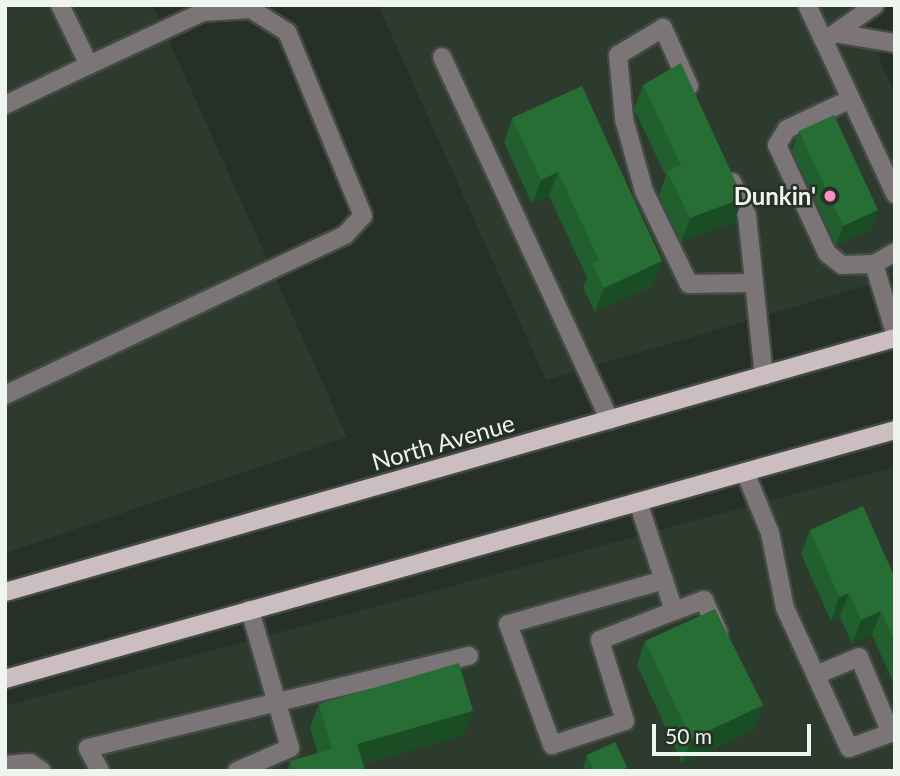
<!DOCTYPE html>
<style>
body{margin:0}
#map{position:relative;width:900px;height:776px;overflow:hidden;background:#273027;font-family:Lato,sans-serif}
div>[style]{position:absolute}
.built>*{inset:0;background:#2c3b2e}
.roads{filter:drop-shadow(2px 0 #434b43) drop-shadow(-2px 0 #434b43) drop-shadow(0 2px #434b43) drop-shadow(0 -2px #434b43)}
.minor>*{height:18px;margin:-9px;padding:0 9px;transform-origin:9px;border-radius:9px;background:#7c7578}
.major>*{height:18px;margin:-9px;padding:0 9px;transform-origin:9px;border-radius:9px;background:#ccbdc3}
.wall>*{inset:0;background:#225f2e}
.shaded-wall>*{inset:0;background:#1b4d25}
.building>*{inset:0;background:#276e35}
.dots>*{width:19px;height:19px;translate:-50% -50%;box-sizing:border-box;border:4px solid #273027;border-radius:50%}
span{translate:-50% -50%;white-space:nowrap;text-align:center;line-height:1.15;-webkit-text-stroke:5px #273027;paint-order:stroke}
.poi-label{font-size:24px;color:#eef4ee;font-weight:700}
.right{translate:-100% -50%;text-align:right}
.street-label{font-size:24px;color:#eef4ee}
.frame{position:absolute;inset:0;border:7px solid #eef4ee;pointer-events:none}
.scale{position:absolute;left:652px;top:724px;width:159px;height:32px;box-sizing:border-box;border:4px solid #eef4ee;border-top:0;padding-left:9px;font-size:21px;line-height:24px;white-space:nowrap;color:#eef4ee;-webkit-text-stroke:5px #273027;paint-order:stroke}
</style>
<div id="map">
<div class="built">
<div style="clip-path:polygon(5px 5px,153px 5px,347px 437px,5px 553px)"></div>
<div style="clip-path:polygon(378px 5px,857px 5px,895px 96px,895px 277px,546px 380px)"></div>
<div style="clip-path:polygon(895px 467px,895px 771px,5px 771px,5px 706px)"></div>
</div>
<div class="roads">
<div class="minor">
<div style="left:807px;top:5px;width:40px;rotate:65deg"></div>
<div style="left:824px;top:41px;width:62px;rotate:-35.2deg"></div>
<div style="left:841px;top:34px;width:55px;rotate:9.5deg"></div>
<div style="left:824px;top:41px;width:169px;rotate:65.1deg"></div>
<div style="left:442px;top:57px;width:400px;rotate:65.2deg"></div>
<div style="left:689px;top:86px;width:64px;rotate:-114.1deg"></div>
<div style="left:663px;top:28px;width:52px;rotate:149deg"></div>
<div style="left:618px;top:55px;width:64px;rotate:84.6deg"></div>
<div style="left:624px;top:119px;width:75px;rotate:74.5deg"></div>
<div style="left:644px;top:191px;width:103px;rotate:64.2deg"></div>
<div style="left:689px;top:284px;width:62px;rotate:-0.9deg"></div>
<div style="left:851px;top:99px;width:71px;rotate:154.9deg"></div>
<div style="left:787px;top:129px;width:19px;rotate:122deg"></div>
<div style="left:777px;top:145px;width:119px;rotate:65.2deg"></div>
<div style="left:827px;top:253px;width:19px;rotate:39deg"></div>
<div style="left:842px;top:265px;width:32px;rotate:-2deg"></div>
<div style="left:5px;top:105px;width:93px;rotate:-25.5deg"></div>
<div style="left:89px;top:65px;width:67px;rotate:-115.8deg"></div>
<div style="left:732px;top:182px;width:36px;rotate:66deg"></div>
<div style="left:747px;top:215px;width:162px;rotate:84deg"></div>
<div style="left:895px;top:252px;width:24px;rotate:150deg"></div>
<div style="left:874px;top:264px;width:72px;rotate:73.1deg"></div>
<div style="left:5px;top:395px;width:376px;rotate:-25.2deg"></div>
<div style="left:345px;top:235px;width:26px;rotate:-47deg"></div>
<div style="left:363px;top:216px;width:199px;rotate:-112.4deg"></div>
<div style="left:287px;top:32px;width:43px;rotate:-147.4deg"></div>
<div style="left:251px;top:9px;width:48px;rotate:176.4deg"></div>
<div style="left:203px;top:12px;width:126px;rotate:155.1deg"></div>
<div style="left:745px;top:472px;width:66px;rotate:67.7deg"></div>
<div style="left:770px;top:533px;width:76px;rotate:78.7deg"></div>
<div style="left:785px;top:608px;width:154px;rotate:65.4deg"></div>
<div style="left:849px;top:748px;width:45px;rotate:-19.7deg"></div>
<div style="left:891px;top:733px;width:82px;rotate:-112.8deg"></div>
<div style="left:859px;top:657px;width:47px;rotate:157.3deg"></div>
<div style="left:638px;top:502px;width:115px;rotate:71.7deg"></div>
<div style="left:674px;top:611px;width:32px;rotate:-20deg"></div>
<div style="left:704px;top:600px;width:36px;rotate:66deg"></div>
<div style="left:664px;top:580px;width:162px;rotate:164.2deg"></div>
<div style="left:508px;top:624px;width:129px;rotate:70deg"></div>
<div style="left:552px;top:745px;width:77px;rotate:-18.2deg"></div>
<div style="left:625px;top:721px;width:85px;rotate:-107.2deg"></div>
<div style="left:600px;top:640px;width:79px;rotate:-21.4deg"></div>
<div style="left:5px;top:765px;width:25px;rotate:-5deg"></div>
<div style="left:30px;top:763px;width:14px;rotate:34deg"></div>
<div style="left:100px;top:771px;width:26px;rotate:-118deg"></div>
<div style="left:88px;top:748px;width:392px;rotate:-13.6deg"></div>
<div style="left:237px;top:771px;width:58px;rotate:-23.5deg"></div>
<div style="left:290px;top:748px;width:144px;rotate:-106.2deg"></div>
</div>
<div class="major">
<div style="left:5px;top:592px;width:926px;rotate:-15.93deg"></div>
<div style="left:5px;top:679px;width:924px;rotate:-15.63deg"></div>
</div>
</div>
<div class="wall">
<div style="clip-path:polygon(643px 85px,734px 222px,681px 242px,659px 195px,666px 176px,634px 109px)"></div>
<div style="clip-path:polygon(512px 118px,654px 285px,595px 312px,583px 287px,587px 277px,549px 196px,532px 204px,504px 142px)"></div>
<div style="clip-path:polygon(799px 131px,871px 229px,836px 245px,792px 150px)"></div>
<div style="clip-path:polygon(810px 530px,895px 578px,895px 686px,872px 635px,852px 644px,840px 617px,831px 621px,801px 554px)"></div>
<div style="clip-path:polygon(645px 641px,763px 705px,754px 730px,682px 763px,637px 665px)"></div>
<div style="clip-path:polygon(319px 704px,464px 735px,363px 764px,365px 771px,287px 771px,290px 761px,318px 753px,310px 728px)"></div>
<div style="clip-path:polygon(587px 755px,627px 767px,625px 771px,584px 771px,583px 768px)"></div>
</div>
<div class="shaded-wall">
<div style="clip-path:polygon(558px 172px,549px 196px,532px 204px,541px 180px)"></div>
<div style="clip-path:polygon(743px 198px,734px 222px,681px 242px,690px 218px)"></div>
<div style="clip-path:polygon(878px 210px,871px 229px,836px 245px,843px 226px)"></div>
<div style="clip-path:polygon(662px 261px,654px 285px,595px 312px,604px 288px)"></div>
<div style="clip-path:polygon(849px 593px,840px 617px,831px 621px,839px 597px)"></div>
<div style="clip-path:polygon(881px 611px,872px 635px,852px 644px,861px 620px)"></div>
<div style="clip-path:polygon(763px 705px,754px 730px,682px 763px,691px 739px)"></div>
<div style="clip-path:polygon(473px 711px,464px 735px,348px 768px,357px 744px)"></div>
</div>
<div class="building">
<div style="clip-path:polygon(681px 63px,743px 198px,690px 218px,667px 171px,681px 165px,643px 85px)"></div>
<div style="clip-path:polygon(582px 86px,662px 261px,604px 288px,592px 263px,599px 260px,558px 172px,541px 180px,512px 118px)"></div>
<div style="clip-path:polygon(834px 115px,878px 210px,843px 226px,799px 131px)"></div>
<div style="clip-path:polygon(863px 506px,895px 578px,895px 642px,881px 611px,861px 620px,849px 593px,839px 597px,810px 530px)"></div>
<div style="clip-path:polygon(715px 609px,763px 705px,691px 739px,645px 641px)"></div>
<div style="clip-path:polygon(459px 663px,473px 711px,357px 744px,365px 771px,293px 771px,290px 761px,332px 749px,319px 704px)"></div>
<div style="clip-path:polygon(615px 742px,627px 767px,617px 771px,594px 771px,587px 755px)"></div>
</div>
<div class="dots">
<div style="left:830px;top:196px;background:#fc8fc2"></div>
</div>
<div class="poi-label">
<span class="right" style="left:816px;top:196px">Dunkin'</span>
</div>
<div class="street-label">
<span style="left:443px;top:442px;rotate:-16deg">North Avenue</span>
</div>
<div class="frame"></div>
<div class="scale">50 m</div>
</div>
